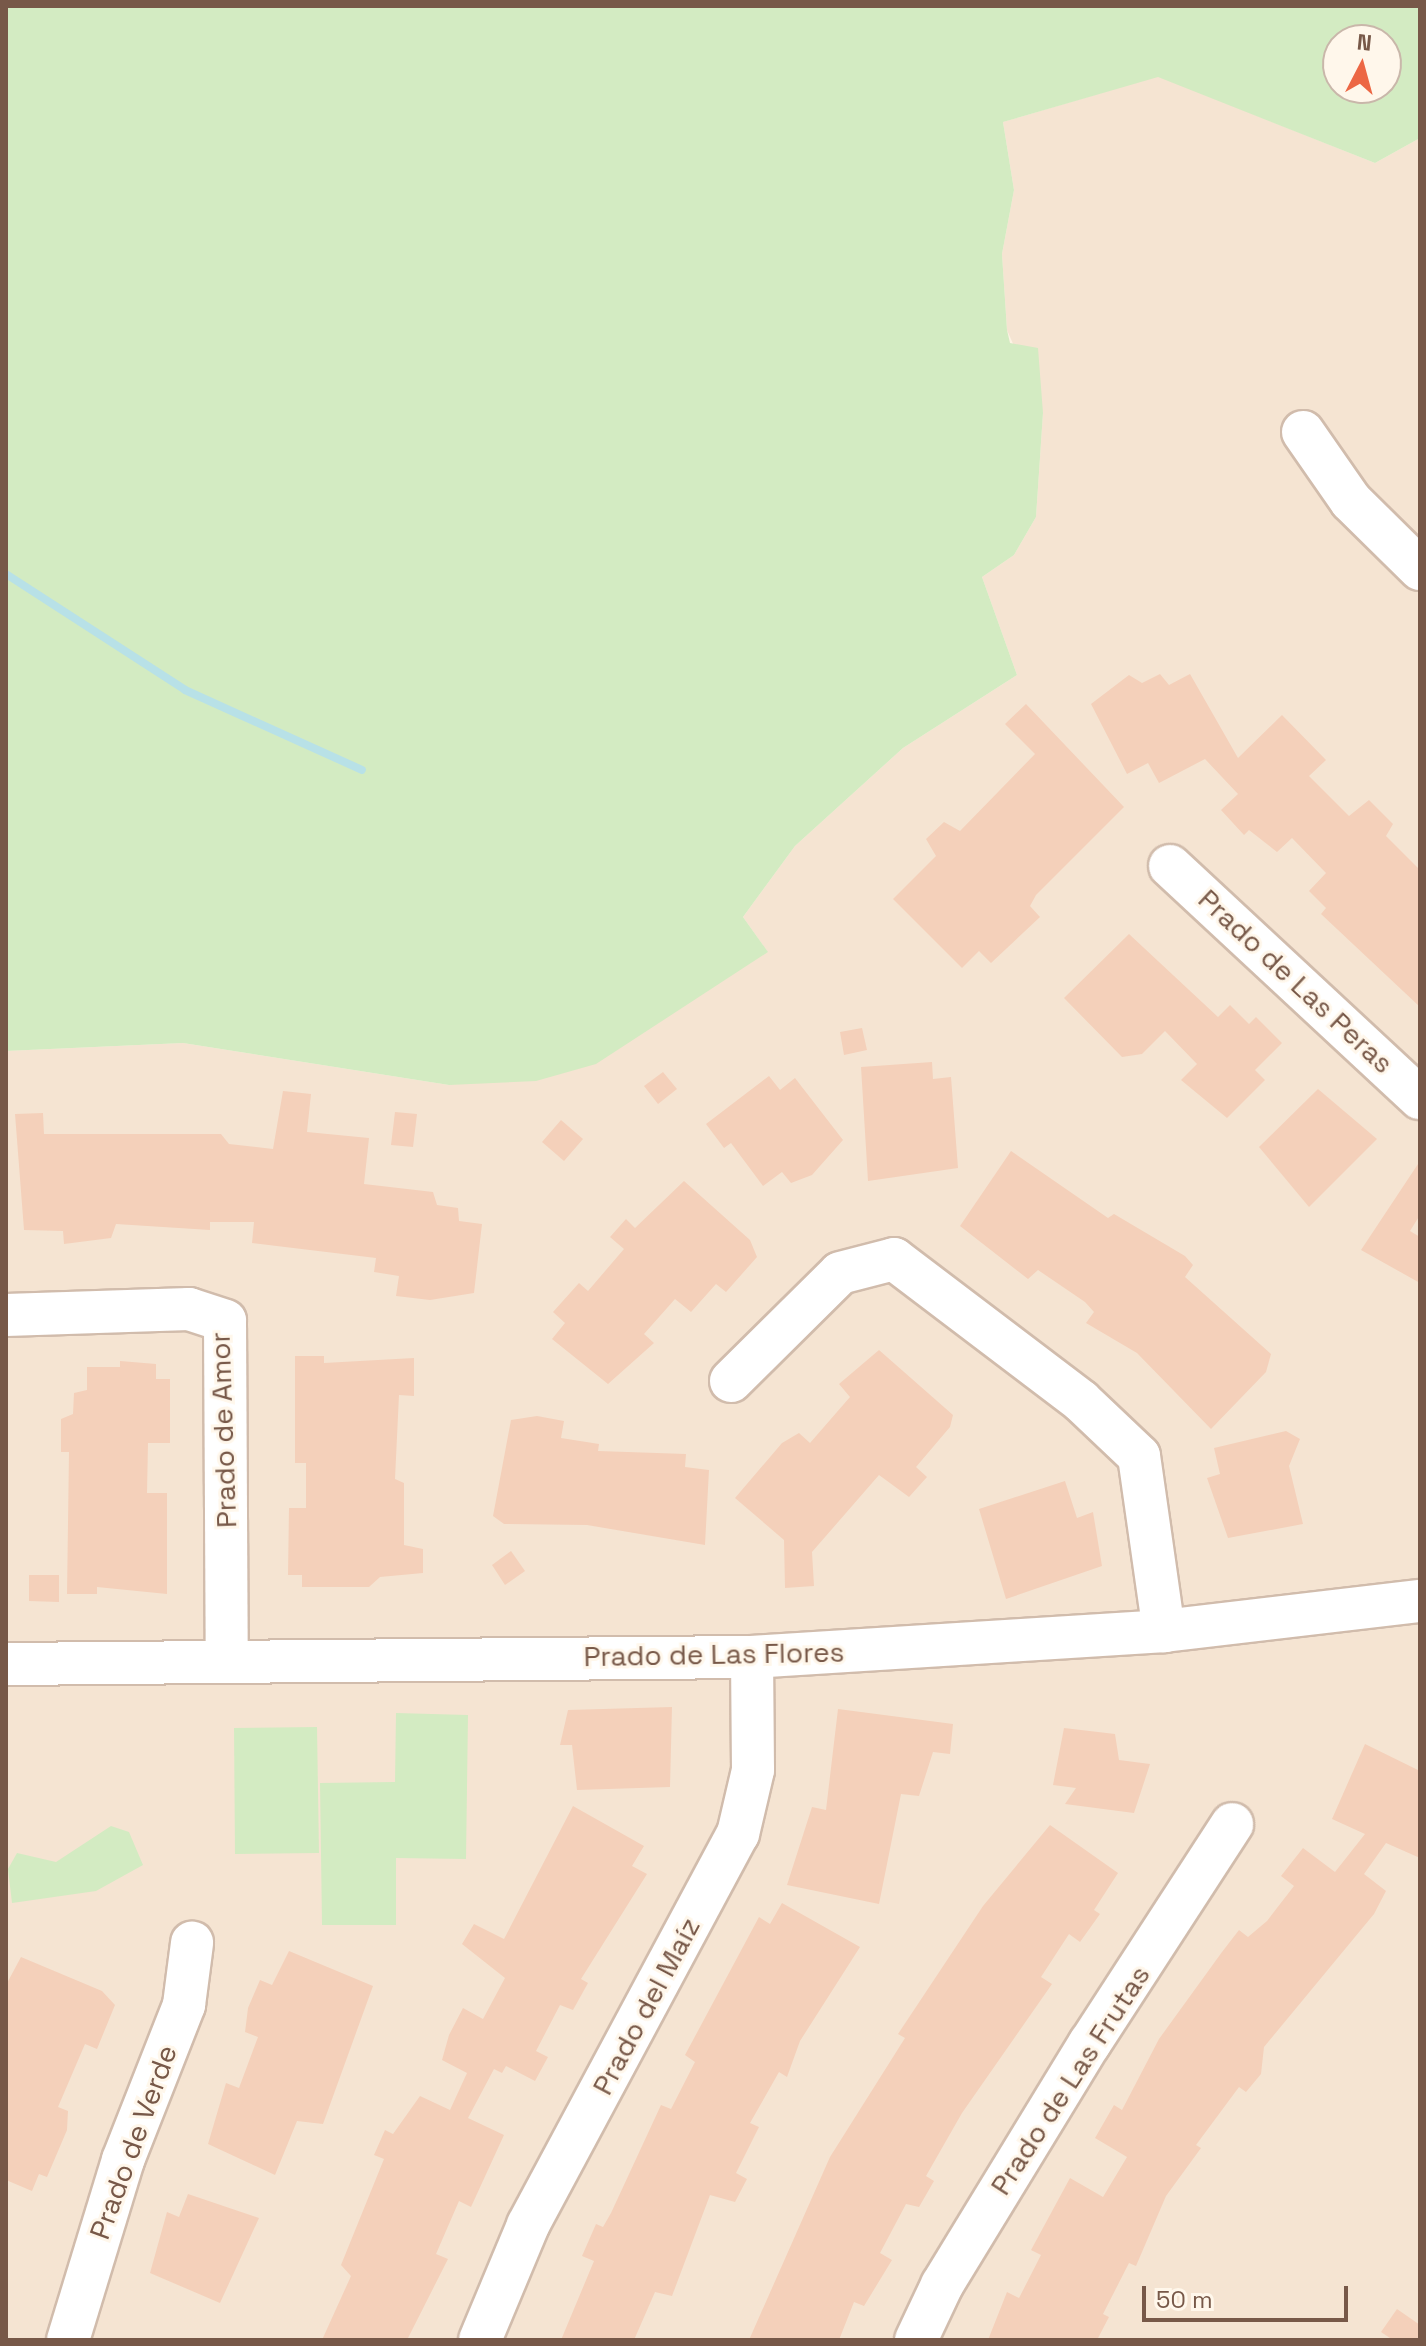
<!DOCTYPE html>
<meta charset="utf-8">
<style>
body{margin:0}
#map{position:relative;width:1426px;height:2346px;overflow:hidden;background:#fdf3e4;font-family:"Space Grotesk",sans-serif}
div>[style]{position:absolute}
.residential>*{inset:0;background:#f5e4d2}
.green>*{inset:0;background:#d3ebc2}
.stream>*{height:8px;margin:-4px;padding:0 4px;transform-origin:4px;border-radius:4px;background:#b8e1e7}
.building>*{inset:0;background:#f4d0ba}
.roads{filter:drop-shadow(2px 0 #d1bcac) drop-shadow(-2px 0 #d1bcac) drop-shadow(0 2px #d1bcac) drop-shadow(0 -2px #d1bcac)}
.minor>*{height:42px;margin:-21px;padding:0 21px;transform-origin:21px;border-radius:21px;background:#fff}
span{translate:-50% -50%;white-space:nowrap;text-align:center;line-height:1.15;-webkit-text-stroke:6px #fff7eb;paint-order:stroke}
.street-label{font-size:28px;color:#775848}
.frame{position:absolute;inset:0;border:8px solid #775848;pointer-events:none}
.north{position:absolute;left:1322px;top:24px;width:80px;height:80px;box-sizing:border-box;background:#fff7eb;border:2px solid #c9b7aa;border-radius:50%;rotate:6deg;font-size:22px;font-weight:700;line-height:32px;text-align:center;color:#775848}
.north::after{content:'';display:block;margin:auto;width:28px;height:36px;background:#ec6744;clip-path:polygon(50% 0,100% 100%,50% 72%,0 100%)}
.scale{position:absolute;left:1142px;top:2286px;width:206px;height:36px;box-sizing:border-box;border:4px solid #775848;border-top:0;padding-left:10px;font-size:24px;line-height:28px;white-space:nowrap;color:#775848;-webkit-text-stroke:6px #fff7eb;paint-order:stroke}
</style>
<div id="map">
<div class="residential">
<div style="clip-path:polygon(1158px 76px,1375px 163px,1420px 138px,1420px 2340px,6px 2340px,6px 1051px,183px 1043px,449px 1085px,767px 951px,743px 917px,795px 846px,903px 748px,1017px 675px,982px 577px,1014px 555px,1036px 517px,1043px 413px,1007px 330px,1002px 254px,1014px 190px,1003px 122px)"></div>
</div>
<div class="green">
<div style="clip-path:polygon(evenodd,6px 6px,1420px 6px,1420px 138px,1375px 163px,1158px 77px,1003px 122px,1014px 190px,1002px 254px,1007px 330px,1010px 343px,1038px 348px,1043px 413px,1036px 517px,1014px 555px,982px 577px,1017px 675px,903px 748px,795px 846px,743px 917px,768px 952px,596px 1064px,536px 1081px,449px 1085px,183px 1043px,6px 1051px,6px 6px,1338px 40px,1386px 40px,1386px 88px,1338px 88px,1338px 40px)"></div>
<div style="clip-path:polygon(396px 1713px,468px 1715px,466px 1859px,396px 1858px,396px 1925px,322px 1925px,320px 1783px,395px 1782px)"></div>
<div style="clip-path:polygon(317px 1727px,319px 1853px,235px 1854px,234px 1728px)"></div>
<div style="clip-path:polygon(111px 1826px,129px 1832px,143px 1865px,96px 1891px,12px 1903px,8px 1869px,17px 1853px,56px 1862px)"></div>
</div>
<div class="stream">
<div style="left:6px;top:574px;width:213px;rotate:32.9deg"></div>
<div style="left:185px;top:690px;width:194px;rotate:24.3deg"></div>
</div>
<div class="building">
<div style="clip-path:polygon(1160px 674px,1169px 685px,1190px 674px,1238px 758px,1282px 715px,1326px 760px,1309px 776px,1349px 816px,1369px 800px,1393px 824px,1386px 836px,1420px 870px,1420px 1007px,1321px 914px,1326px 908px,1309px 891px,1326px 873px,1292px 838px,1277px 852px,1249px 830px,1244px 835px,1221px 810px,1238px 794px,1205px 759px,1159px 783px,1148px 763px,1127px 774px,1091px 704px,1129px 675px,1142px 683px)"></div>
<div style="clip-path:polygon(1026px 704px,1124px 807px,1036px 895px,1030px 906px,1040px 917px,991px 963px,979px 951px,962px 968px,893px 899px,936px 856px,926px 839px,944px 822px,960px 831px,1035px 754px,1005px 724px)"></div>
<div style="clip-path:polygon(1129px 934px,1218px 1017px,1230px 1005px,1249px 1024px,1256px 1017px,1282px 1043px,1255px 1070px,1265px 1080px,1227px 1118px,1181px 1080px,1197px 1064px,1165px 1031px,1142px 1054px,1122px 1057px,1064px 998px)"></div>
<div style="clip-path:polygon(862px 1028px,867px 1050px,844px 1055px,840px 1032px)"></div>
<div style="clip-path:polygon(932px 1062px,933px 1079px,951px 1077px,958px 1168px,868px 1181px,861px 1067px)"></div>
<div style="clip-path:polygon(663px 1072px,677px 1089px,658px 1104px,644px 1086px)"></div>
<div style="clip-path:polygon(769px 1076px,780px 1090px,795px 1078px,843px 1140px,812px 1175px,791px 1183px,782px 1172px,763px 1186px,731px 1143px,724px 1148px,706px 1124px)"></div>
<div style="clip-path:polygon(1318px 1089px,1377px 1139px,1309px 1207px,1259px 1147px)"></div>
<div style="clip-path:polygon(283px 1091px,311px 1094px,307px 1132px,369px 1138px,364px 1184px,433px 1192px,437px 1205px,458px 1208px,459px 1221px,482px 1224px,474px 1293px,430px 1300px,396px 1296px,399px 1276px,374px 1272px,376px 1258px,252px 1243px,254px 1222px,210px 1222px,210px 1230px,116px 1224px,111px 1238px,64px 1244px,63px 1231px,24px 1230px,15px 1114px,43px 1113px,44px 1134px,221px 1134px,229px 1144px,273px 1149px)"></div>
<div style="clip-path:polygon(395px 1112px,417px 1114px,413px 1147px,391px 1145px)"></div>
<div style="clip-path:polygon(561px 1120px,583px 1139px,564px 1161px,542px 1142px)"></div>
<div style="clip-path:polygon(1011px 1151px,1108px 1218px,1114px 1214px,1185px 1256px,1193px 1265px,1185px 1277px,1271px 1354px,1266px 1372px,1211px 1429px,1137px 1353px,1086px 1323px,1094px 1312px,1085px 1302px,1038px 1270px,1028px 1279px,960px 1226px)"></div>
<div style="clip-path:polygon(1420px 1161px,1420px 1215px,1410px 1231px,1420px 1237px,1420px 1283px,1361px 1250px)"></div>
<div style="clip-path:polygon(684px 1181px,750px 1240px,757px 1257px,726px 1292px,716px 1284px,691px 1312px,675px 1299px,644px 1334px,654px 1343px,608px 1384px,552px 1339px,565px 1323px,553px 1312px,579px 1283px,588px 1291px,624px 1249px,610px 1237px,626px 1219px,635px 1228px)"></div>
<div style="clip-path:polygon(879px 1350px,953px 1415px,950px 1427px,916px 1467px,927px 1477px,909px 1497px,879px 1475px,812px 1552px,814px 1586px,785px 1588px,784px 1540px,735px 1498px,782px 1443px,799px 1433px,810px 1443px,850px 1397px,839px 1384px)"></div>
<div style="clip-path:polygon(295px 1356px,324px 1356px,324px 1363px,414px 1358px,414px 1396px,399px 1395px,395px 1479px,404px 1483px,404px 1545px,423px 1549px,423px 1573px,380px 1577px,369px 1587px,302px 1587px,302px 1575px,288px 1575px,289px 1508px,306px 1508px,306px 1463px,295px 1463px)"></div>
<div style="clip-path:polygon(120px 1361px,156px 1364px,156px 1379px,170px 1379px,170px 1443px,148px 1443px,147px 1493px,167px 1493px,167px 1594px,97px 1587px,97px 1594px,67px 1594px,69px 1452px,61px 1452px,61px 1419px,73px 1414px,74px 1393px,87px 1390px,87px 1367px,120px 1367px)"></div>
<div style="clip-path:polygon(537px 1416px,564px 1421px,561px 1438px,599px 1444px,598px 1451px,686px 1454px,685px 1467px,709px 1470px,705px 1545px,587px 1525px,504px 1524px,493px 1516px,511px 1420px)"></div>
<div style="clip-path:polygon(1286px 1431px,1300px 1439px,1289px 1466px,1303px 1524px,1228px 1538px,1207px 1478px,1220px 1474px,1214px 1448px)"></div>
<div style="clip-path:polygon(1065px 1481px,1077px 1518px,1093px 1512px,1102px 1566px,1006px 1599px,979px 1509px)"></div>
<div style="clip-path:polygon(511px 1551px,525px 1571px,505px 1585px,492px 1565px)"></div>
<div style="clip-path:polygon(29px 1575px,59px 1575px,59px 1602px,29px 1601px)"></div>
<div style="clip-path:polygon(672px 1707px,670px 1787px,577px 1790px,572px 1745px,560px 1745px,568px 1710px)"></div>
<div style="clip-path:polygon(838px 1709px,953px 1724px,950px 1754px,933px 1752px,919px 1796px,901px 1794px,879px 1904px,787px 1885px,812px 1807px,826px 1810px)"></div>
<div style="clip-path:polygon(1064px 1728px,1115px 1734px,1119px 1760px,1150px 1764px,1134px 1813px,1065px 1804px,1076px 1788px,1053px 1785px)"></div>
<div style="clip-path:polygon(1365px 1744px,1420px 1771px,1420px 1858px,1386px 1843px,1364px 1874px,1386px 1891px,1374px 1914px,1264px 2047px,1261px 2074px,1246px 2092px,1239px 2087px,1196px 2145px,1201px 2148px,1166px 2196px,1136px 2266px,1129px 2263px,1103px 2314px,1109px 2317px,1097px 2340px,988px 2340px,1007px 2292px,1019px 2298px,1041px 2255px,1031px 2250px,1070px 2178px,1103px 2197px,1127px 2157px,1095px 2138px,1114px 2105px,1122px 2110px,1159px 2039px,1222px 1952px,1239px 1930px,1248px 1937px,1267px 1921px,1294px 1886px,1281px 1876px,1303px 1848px,1335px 1872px,1365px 1834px,1332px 1819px)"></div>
<div style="clip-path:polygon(573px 1806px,644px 1846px,632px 1866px,647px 1874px,581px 1979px,588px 1983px,573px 2010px,560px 2005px,536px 2051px,548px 2057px,535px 2081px,506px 2066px,502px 2073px,494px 2069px,468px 2118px,504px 2135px,471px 2207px,459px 2201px,436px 2254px,448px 2259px,407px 2340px,322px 2340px,351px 2276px,341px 2265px,384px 2159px,374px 2155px,385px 2130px,393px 2134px,420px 2096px,450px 2110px,467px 2073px,442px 2060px,449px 2035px,463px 2008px,483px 2019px,505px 1978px,462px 1944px,474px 1924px,504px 1939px)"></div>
<div style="clip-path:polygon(1050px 1825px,1118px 1873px,1094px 1910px,1100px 1914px,1080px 1942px,1069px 1934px,1041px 1977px,1052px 1984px,962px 2113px,926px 2176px,934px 2181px,919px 2207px,906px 2204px,880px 2253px,892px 2260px,864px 2306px,854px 2302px,839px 2340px,749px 2340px,830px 2157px,905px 2038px,898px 2034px,983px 1906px)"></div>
<div style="clip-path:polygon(782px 1903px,860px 1947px,800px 2041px,787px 2077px,779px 2072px,750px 2123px,759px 2127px,736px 2173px,747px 2179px,735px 2202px,710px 2195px,672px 2296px,655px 2292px,634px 2340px,561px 2340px,594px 2261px,582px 2256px,596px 2224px,603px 2227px,611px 2213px,661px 2105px,671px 2109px,695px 2062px,685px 2055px,759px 1917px,770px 1924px)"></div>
<div style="clip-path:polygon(289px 1951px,373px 1986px,323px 2124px,297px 2121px,275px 2175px,208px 2144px,226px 2083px,239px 2088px,258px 2037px,245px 2032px,248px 2008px,260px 1980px,272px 1985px)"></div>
<div style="clip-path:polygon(21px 1957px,102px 1991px,115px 2005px,97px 2049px,85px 2044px,58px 2107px,68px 2111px,67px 2130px,47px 2177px,39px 2174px,32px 2191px,6px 2180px,6px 1985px)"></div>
<div style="clip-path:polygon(188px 2194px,259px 2218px,220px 2303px,150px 2273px,167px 2212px,179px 2217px)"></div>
<div style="clip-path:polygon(1397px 2309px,1420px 2325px,1420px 2340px,1393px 2340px,1381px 2332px)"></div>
</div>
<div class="roads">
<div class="minor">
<div style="left:1303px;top:432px;width:84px;rotate:55.2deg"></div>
<div style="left:1351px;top:501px;width:97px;rotate:44.6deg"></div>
<div style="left:1170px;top:866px;width:341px;rotate:42.9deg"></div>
<div style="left:6px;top:1315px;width:183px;rotate:-1.9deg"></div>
<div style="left:189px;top:1309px;width:38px;rotate:18deg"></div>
<div style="left:225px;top:1321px;width:339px;rotate:89.7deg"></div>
<div style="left:731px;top:1381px;width:153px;rotate:-44.7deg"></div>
<div style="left:840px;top:1273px;width:56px;rotate:-14.5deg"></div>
<div style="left:894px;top:1259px;width:235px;rotate:37.2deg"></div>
<div style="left:1081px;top:1401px;width:80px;rotate:43.5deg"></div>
<div style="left:1139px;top:1456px;width:177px;rotate:81.9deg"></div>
<div style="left:6px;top:1664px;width:746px;rotate:-0.54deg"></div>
<div style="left:752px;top:1657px;width:413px;rotate:-3.6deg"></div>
<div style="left:1164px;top:1631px;width:258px;rotate:-6.7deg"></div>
<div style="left:68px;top:2340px;width:188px;rotate:-73deg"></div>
<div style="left:123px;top:2160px;width:167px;rotate:-68.5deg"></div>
<div style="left:184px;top:2005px;width:63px;rotate:-82.6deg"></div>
<div style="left:480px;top:2340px;width:125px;rotate:-67.3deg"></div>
<div style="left:528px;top:2225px;width:444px;rotate:-61.8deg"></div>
<div style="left:738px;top:1834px;width:66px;rotate:-76.8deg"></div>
<div style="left:753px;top:1770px;width:113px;rotate:-90.5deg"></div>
<div style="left:916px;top:2340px;width:61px;rotate:-64.7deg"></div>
<div style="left:942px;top:2285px;width:284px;rotate:-58.6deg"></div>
<div style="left:1090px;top:2043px;width:261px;rotate:-57deg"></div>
</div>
</div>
<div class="street-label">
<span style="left:1296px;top:981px;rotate:43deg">Prado de Las Peras</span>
<span style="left:223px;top:1430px;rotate:-92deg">Prado de Amor</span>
<span style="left:714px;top:1654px;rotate:-1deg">Prado de Las Flores</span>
<span style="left:646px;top:2006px;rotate:-62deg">Prado del Maíz</span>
<span style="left:1070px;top:2080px;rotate:-57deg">Prado de Las Frutas</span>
<span style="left:133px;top:2142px;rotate:-70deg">Prado de Verde</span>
</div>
<div class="frame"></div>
<div class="north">N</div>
<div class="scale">50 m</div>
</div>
